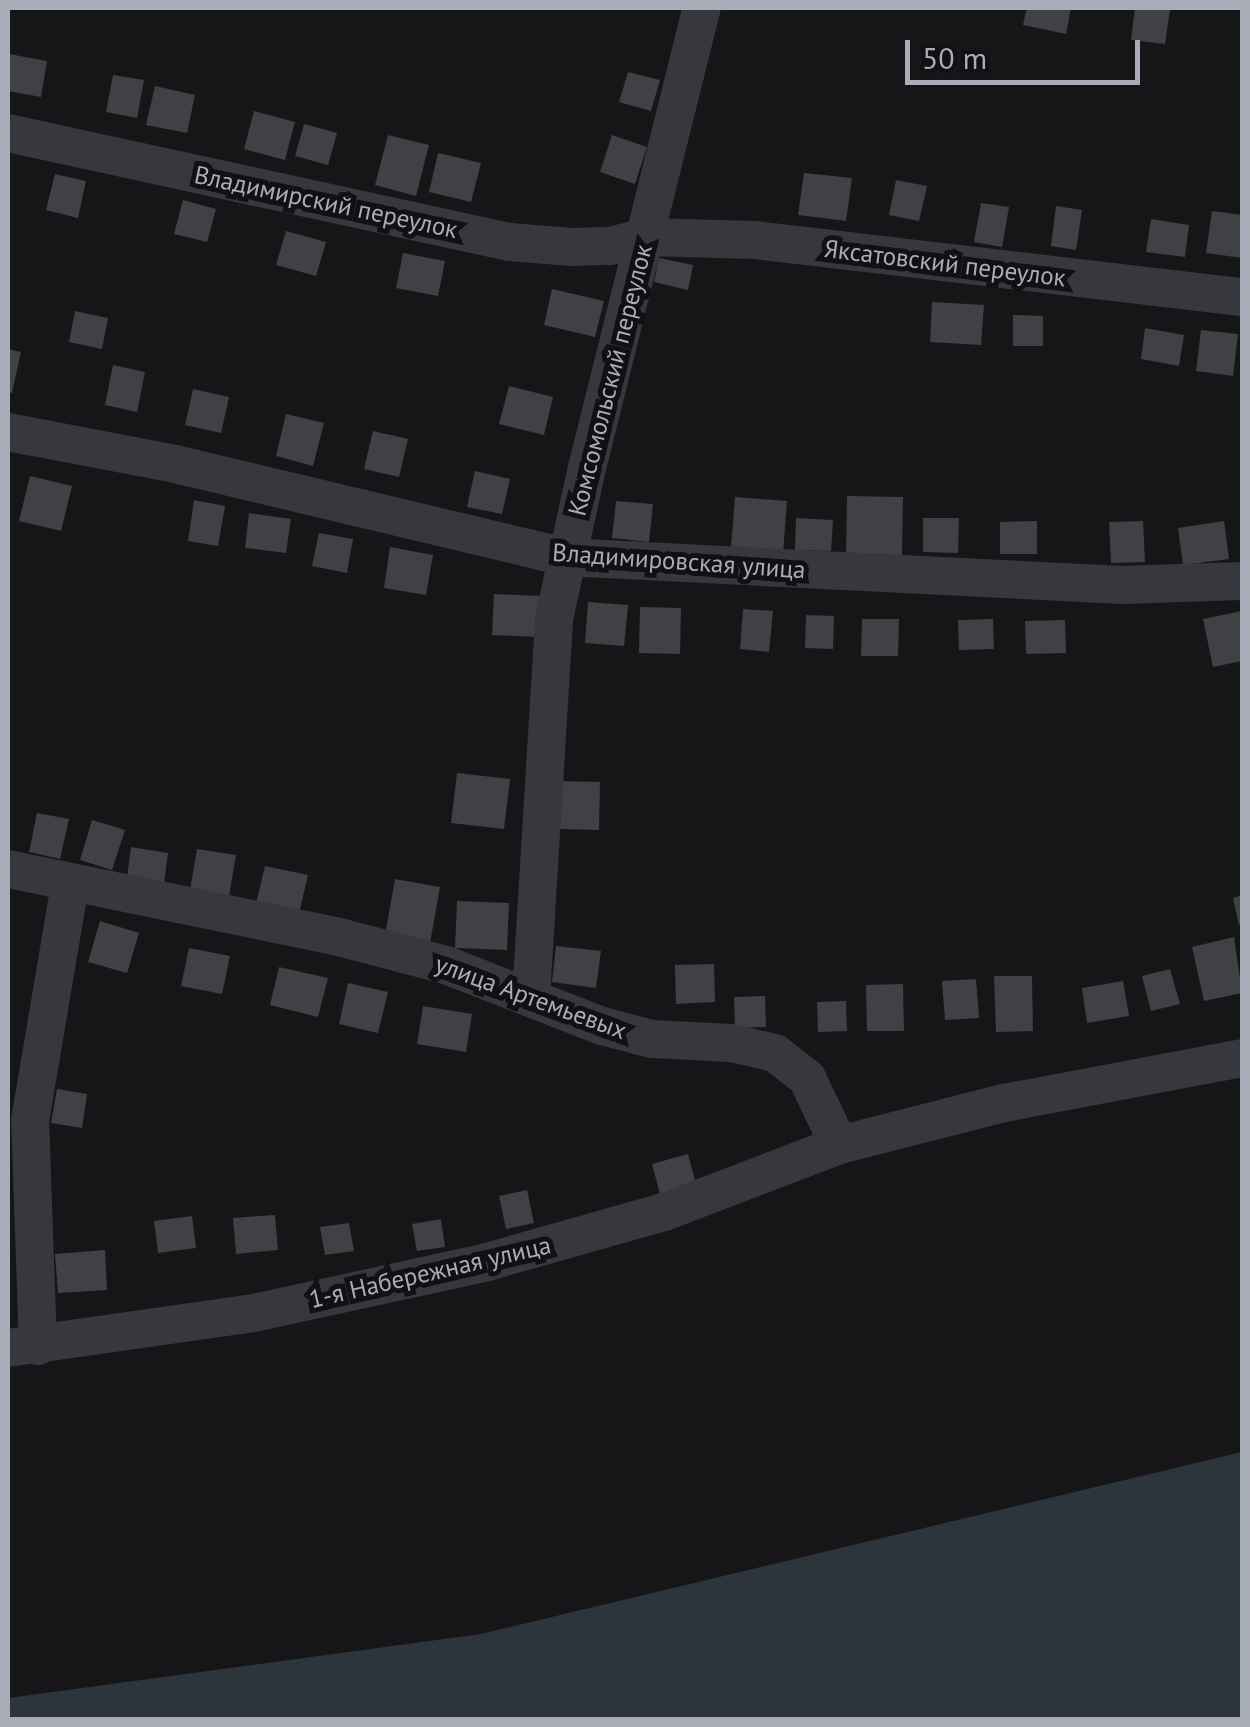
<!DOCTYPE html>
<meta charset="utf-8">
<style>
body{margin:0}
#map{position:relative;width:1250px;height:1727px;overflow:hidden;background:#161618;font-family:"PT Sans",sans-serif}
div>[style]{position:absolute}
.water>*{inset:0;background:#2c353c}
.building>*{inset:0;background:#404145}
.minor>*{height:38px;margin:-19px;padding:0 19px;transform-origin:19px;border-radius:19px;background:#37383d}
span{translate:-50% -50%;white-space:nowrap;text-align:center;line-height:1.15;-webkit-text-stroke:10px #111113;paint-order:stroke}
.street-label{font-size:25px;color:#a8adb8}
.frame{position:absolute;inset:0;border:10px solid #a8adb8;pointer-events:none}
.scale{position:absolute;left:905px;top:40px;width:235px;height:45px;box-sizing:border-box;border:5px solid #a8adb8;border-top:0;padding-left:12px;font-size:30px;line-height:35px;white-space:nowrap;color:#a8adb8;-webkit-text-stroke:8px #111113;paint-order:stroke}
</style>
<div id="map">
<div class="water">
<div style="clip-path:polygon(1242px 1452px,1242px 1719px,8px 1719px,8px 1698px,481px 1634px)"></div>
</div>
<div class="building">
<div style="clip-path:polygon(1027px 8px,1071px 8px,1066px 34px,1023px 25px)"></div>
<div style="clip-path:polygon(1135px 8px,1170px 10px,1165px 44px,1131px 40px)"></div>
<div style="clip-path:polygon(9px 54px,47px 61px,41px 97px,8px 91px)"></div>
<div style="clip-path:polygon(628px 72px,660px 80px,651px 111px,619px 102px)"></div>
<div style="clip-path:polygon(113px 75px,144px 80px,137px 118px,106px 112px)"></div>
<div style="clip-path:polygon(155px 86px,195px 95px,187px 133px,146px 125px)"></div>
<div style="clip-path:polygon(254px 111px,295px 122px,285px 160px,244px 149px)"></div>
<div style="clip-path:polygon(304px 124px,337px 133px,328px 165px,295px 156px)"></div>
<div style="clip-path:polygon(388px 135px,429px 145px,416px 196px,375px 185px)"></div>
<div style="clip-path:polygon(612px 135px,647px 147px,635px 184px,600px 172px)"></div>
<div style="clip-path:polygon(438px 153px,481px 163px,471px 202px,429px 192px)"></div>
<div style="clip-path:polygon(804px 173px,852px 178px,846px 221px,798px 215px)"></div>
<div style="clip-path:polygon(55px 174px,86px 181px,78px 218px,46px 210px)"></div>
<div style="clip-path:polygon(896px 180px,927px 186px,919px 221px,889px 215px)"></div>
<div style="clip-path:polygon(183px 200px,216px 209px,207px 242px,174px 234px)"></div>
<div style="clip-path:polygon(981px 203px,1009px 207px,1002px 247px,974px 242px)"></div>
<div style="clip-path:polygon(1056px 206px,1082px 210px,1076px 250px,1051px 246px)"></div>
<div style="clip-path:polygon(1212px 211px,1242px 215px,1242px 258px,1206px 253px)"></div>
<div style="clip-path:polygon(1151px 219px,1189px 225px,1185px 257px,1146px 252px)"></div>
<div style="clip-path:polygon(286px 231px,326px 242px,316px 276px,276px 265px)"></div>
<div style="clip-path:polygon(403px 253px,445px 261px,438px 296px,396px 288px)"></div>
<div style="clip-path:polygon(659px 258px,693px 265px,688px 290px,654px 282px)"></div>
<div style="clip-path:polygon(552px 289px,604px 301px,595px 337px,544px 325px)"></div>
<div style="clip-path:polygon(932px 302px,984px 305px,981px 345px,930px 342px)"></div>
<div style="clip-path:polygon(75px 311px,108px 318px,102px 349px,69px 342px)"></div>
<div style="clip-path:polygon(1013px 315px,1043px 316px,1043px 346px,1013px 346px)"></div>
<div style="clip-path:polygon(1145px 328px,1184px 335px,1179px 366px,1141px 359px)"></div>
<div style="clip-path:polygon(1201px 330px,1238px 334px,1233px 376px,1196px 371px)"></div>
<div style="clip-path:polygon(8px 349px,21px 352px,12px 393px,8px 392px)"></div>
<div style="clip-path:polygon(113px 365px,145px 372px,137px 412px,105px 405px)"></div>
<div style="clip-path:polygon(509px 386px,553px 397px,544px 435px,499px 424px)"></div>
<div style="clip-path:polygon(193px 389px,229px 397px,221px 433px,185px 425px)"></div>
<div style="clip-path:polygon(286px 414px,324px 423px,313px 466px,276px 456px)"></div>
<div style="clip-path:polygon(373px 431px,408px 439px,399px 477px,364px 469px)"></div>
<div style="clip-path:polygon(475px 471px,510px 479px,502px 514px,467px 507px)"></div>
<div style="clip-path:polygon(30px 476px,72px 486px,61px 531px,19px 521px)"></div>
<div style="clip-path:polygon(847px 496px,903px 497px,902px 555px,846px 554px)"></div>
<div style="clip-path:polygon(735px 497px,787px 501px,783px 553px,731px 548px)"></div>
<div style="clip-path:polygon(194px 500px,225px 506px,218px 546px,188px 541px)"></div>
<div style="clip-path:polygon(616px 501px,653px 504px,649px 542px,612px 538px)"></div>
<div style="clip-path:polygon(249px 513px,291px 519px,286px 553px,245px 548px)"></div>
<div style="clip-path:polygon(796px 518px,833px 520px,831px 551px,795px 550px)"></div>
<div style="clip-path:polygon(923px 518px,959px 518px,958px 553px,923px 552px)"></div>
<div style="clip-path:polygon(1037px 521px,1037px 554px,1000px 554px,1000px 522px)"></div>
<div style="clip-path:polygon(1143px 521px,1145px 562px,1111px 563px,1109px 522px)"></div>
<div style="clip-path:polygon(1224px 521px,1229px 559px,1183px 565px,1178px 528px)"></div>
<div style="clip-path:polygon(319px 533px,353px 539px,347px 573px,312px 566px)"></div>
<div style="clip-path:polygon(390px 547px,433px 555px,426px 595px,384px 588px)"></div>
<div style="clip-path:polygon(494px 594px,542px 596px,540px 637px,492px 635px)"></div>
<div style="clip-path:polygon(588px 602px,628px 605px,624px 646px,585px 643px)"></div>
<div style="clip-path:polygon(640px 607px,681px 608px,680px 654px,639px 653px)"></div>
<div style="clip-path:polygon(743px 609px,773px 611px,769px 652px,740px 649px)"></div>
<div style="clip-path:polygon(1242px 611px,1242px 661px,1213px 667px,1203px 619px)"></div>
<div style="clip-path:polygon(806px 615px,834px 616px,833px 649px,805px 648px)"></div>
<div style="clip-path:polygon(862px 619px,899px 619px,898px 656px,861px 656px)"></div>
<div style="clip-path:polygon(993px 619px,994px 649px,959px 650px,958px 620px)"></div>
<div style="clip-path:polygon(1065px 620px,1066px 653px,1026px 654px,1025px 621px)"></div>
<div style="clip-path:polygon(457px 773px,510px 779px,504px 829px,451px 823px)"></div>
<div style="clip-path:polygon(561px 781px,600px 782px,599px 830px,560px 829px)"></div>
<div style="clip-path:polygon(37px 813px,69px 819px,60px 859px,29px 852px)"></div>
<div style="clip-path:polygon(92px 820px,125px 830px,112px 870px,80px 860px)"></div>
<div style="clip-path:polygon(131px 847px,168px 853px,164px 883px,127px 878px)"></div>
<div style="clip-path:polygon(197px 849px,236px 855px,229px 896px,190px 890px)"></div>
<div style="clip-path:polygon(265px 866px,308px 875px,297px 922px,254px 912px)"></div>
<div style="clip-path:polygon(395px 879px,440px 887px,430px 943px,385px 935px)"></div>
<div style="clip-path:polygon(1242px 895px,1242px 924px,1239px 925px,1233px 898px)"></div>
<div style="clip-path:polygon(457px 901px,509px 903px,507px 950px,455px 948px)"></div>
<div style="clip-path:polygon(100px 921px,139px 933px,127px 973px,88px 962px)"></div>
<div style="clip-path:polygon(1234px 937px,1242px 993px,1204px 1001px,1192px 947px)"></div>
<div style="clip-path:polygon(556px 946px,601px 951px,596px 988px,552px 982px)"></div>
<div style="clip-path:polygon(189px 948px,230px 956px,222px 994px,181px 986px)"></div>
<div style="clip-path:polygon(714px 964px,715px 1002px,676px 1004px,675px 965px)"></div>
<div style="clip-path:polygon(279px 967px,328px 978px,318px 1017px,270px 1005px)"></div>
<div style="clip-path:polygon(1170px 969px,1180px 1004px,1151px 1011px,1142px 976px)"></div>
<div style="clip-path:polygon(994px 976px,1032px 976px,1033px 1031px,996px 1032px)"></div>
<div style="clip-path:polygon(976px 979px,979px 1018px,945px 1020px,942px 981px)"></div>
<div style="clip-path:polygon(1123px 981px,1129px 1016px,1087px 1023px,1082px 988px)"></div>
<div style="clip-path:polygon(348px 983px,388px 992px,378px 1033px,339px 1024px)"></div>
<div style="clip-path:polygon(903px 984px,904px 1031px,867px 1031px,866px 985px)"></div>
<div style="clip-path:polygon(765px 996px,766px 1027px,735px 1028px,734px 997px)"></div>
<div style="clip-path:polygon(846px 1001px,847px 1031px,818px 1032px,817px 1002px)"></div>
<div style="clip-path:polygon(423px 1006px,472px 1014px,466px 1052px,417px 1044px)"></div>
<div style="clip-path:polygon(57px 1089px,87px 1094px,82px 1128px,51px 1123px)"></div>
<div style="clip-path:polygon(688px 1154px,696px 1184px,660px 1194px,652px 1164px)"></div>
<div style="clip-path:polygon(527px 1190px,534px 1223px,506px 1229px,499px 1196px)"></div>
<div style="clip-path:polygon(275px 1215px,278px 1250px,236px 1254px,233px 1218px)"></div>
<div style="clip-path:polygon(192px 1216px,196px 1248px,158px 1253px,154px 1221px)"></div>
<div style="clip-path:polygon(441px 1219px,445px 1247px,417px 1251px,412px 1224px)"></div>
<div style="clip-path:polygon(349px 1223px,354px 1251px,325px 1255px,320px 1227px)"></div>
<div style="clip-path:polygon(105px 1250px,107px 1290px,58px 1293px,55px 1254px)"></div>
</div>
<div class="minor">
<div style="left:8px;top:133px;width:513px;rotate:12.27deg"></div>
<div style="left:509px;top:242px;width:63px;rotate:4.5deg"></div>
<div style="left:572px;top:247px;width:38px;rotate:-2deg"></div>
<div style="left:610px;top:246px;width:38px;rotate:-14deg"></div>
<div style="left:647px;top:237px;width:108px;rotate:1.6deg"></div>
<div style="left:755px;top:240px;width:490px;rotate:6.7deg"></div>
<div style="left:8px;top:432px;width:170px;rotate:10.8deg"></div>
<div style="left:175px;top:464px;width:401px;rotate:13.4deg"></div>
<div style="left:565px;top:557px;width:558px;rotate:2.88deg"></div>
<div style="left:1122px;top:585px;width:120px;rotate:-1.9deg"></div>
<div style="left:8px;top:869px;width:338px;rotate:11.6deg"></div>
<div style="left:339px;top:937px;width:111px;rotate:14.7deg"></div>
<div style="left:446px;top:965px;width:168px;rotate:21.4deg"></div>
<div style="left:602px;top:1026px;width:52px;rotate:14.6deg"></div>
<div style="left:652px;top:1039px;width:79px;rotate:2.9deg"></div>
<div style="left:731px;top:1043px;width:45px;rotate:12.8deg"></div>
<div style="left:775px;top:1053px;width:41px;rotate:38deg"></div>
<div style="left:807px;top:1078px;width:74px;rotate:64.5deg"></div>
<div style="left:531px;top:997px;width:379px;rotate:-86.5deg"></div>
<div style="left:554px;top:619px;width:155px;rotate:-77.7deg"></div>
<div style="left:587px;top:468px;width:474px;rotate:-76deg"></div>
<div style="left:38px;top:1346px;width:225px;rotate:-92deg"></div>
<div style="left:30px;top:1121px;width:239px;rotate:-80.4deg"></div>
<div style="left:8px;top:1348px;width:248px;rotate:-8.1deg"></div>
<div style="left:254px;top:1313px;width:239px;rotate:-12.3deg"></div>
<div style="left:487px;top:1262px;width:184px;rotate:-15.8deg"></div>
<div style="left:664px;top:1212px;width:187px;rotate:-20.9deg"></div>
<div style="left:839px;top:1145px;width:170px;rotate:-14.3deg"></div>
<div style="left:1004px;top:1103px;width:242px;rotate:-10.7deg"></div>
</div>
<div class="street-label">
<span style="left:326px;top:202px;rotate:12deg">Владимирский переулок</span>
<span style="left:945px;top:263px;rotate:7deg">Яксатовский переулок</span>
<span style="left:610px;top:380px;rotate:-76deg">Комсомольский переулок</span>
<span style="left:679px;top:561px;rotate:4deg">Владимировская улица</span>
<span style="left:531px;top:997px;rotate:20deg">улица Артемьевых</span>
<span style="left:430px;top:1272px;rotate:-13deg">1-я Набережная улица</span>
</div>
<div class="frame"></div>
<div class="scale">50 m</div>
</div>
